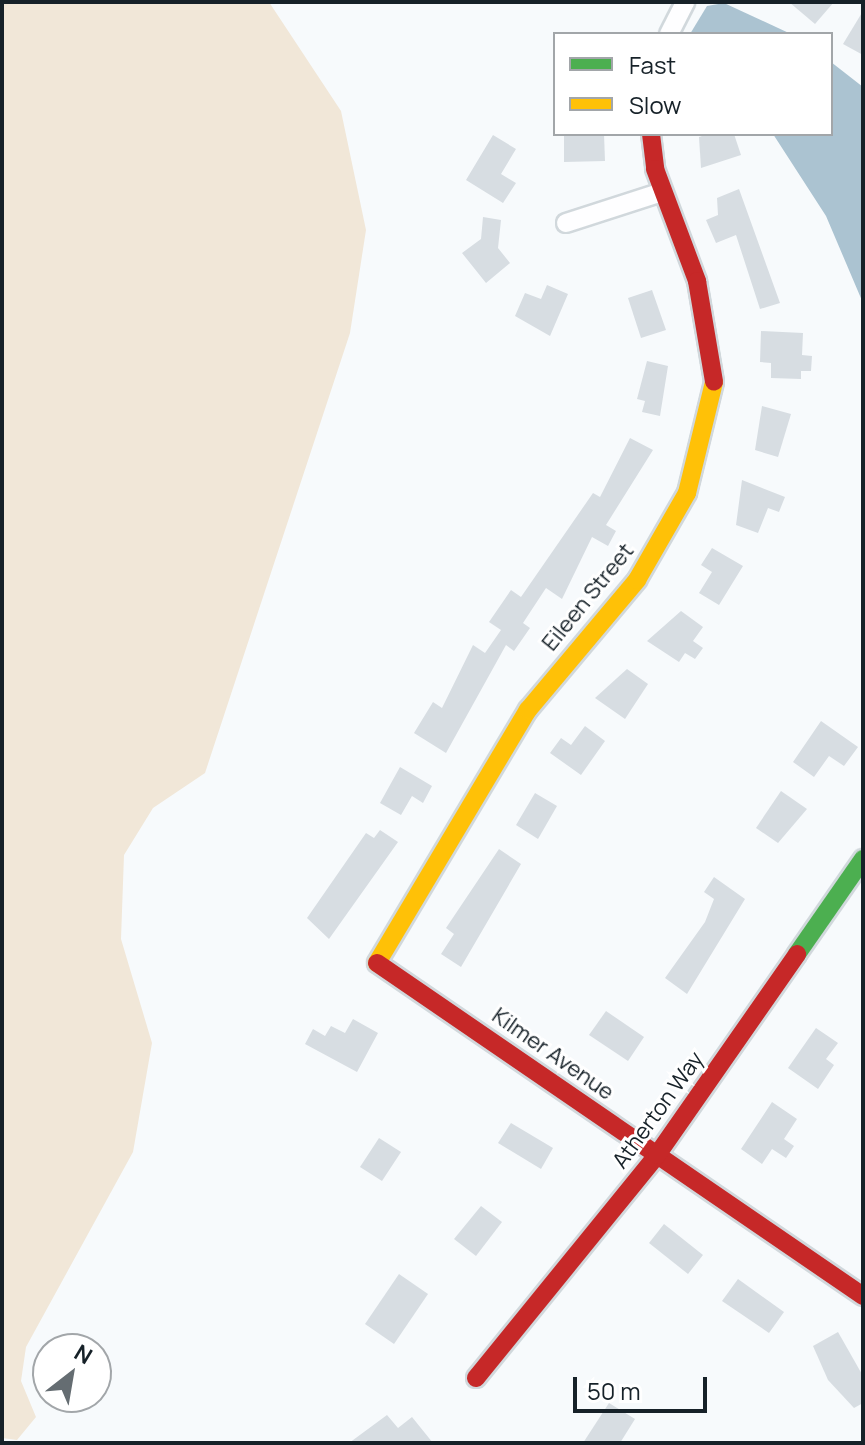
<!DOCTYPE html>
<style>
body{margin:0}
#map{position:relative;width:865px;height:1445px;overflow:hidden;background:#f7fafc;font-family:Manrope,sans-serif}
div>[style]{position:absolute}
.green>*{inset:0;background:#f1e7d8}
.water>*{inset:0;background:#abc3d1}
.building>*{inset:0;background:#d7dde2}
.roads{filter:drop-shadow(2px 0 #d1d8dc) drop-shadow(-2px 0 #d1d8dc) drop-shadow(0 2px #d1d8dc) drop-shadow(0 -2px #d1d8dc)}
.street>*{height:18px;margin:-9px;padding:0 9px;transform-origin:9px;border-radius:9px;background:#fefeff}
.fast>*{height:18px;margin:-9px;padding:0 9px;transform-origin:9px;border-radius:9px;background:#4caf50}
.slow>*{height:18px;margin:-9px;padding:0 9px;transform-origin:9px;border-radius:9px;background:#ffc107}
.jam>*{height:18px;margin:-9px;padding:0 9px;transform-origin:9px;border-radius:9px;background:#c62828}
span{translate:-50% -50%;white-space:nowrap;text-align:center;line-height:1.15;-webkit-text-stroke:6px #fff;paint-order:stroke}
.street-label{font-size:22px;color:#162128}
.frame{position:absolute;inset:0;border:4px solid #162128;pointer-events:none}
.legend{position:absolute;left:553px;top:32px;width:280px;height:104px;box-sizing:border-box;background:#fff;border:2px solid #a2a6a9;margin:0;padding:10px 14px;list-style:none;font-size:24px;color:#162128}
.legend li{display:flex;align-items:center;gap:16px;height:40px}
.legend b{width:40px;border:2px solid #a2a6a9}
.north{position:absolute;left:32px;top:1333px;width:80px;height:80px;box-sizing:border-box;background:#fff;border:2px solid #a2a6a9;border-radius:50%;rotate:31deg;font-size:22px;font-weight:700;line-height:32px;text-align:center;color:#162128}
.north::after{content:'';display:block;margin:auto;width:28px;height:36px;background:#656d72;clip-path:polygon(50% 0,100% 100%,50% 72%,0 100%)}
.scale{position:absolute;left:573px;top:1377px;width:134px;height:36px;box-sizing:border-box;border:4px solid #162128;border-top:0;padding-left:10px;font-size:24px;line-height:28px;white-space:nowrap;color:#162128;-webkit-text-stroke:6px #fff;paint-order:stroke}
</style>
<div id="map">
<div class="green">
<div style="clip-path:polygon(2px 2px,269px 2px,341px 111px,366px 230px,350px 333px,205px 773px,153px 808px,124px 855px,121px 939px,152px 1043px,133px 1152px,26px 1347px,21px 1381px,36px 1417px,17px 1440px,2px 1438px)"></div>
</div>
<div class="water">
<div style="clip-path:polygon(724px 3px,791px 34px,690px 34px,707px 6px)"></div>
<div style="clip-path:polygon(831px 62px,863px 87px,863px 303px,826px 216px,773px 134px,831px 134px)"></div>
</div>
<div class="building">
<div style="clip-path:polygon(789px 2px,834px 2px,815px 24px)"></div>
<div style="clip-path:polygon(863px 11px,863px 55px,843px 44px)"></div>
<div style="clip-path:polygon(604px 134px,605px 161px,564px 162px,564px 135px)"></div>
<div style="clip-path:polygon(708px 134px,734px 134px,741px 155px,701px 168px,699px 137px)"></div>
<div style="clip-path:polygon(493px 135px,516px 149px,501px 174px,516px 183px,503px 203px,466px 180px)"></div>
<div style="clip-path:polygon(739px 189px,780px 303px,760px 309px,736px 235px,716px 243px,706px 220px,718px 215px,717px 198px)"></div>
<div style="clip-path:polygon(483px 217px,501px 220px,498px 248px,510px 263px,486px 283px,462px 253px,481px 239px)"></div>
<div style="clip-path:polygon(547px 285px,568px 294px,550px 336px,515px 316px,525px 293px,541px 299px)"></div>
<div style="clip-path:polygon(652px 290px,666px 330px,641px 338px,628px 298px)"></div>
<div style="clip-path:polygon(761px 331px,803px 333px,802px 355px,812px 356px,811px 371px,801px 371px,801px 379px,771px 378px,771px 363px,760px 362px)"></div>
<div style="clip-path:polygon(647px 361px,668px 366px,660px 416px,642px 412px,645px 401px,637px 399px)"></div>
<div style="clip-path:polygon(762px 406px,791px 414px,778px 457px,755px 450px)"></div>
<div style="clip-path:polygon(630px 438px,653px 450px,606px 525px,616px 531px,608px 546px,592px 537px,562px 599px,546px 588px,523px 623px,530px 628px,514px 651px,506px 645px,446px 753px,414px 733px,433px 702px,442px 708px,473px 645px,485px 653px,501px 630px,489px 622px,511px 590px,521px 597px,593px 493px,600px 497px)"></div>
<div style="clip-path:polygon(742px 480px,785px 497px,779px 512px,768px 508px,758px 533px,736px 525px)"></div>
<div style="clip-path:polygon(712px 548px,743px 566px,719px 605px,699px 593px,712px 572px,701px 565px)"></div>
<div style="clip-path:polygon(681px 611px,703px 627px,693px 641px,703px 648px,695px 659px,685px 653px,679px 662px,647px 641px)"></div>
<div style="clip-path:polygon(627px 669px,648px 684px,625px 719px,595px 698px)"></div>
<div style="clip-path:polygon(821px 721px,858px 747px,844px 766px,829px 756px,814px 777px,793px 762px)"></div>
<div style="clip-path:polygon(585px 726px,605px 741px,581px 775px,550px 753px,561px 738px,571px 745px)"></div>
<div style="clip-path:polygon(400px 767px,432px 786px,423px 803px,412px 796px,401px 815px,380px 803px)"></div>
<div style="clip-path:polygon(781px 791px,807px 809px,778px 843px,756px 828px)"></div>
<div style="clip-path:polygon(535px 793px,557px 806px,538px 839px,516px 825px)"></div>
<div style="clip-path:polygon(380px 830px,398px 842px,329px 939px,307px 918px,366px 833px,374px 838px)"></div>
<div style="clip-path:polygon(499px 849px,521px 864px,461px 967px,441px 954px,454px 934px,446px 928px)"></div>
<div style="clip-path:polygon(714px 877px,745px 899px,687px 994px,665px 978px,705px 922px,714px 899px,704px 892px)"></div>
<div style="clip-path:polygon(606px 1011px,644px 1037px,628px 1061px,589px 1035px)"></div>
<div style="clip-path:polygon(353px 1019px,378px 1033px,357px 1072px,305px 1044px,313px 1029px,325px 1036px,331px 1026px,345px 1033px)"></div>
<div style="clip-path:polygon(816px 1028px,838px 1043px,826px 1059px,834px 1065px,818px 1089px,788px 1068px)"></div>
<div style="clip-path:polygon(772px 1102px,797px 1119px,784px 1139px,794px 1146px,786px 1158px,772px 1149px,762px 1164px,741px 1149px)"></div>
<div style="clip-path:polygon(511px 1123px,553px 1148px,541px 1169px,498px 1143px)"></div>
<div style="clip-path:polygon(379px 1138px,401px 1152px,382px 1181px,360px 1167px)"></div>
<div style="clip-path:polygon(481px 1206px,502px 1222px,476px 1256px,454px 1239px)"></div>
<div style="clip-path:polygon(664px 1224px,703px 1255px,688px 1274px,649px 1243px)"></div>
<div style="clip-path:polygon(399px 1274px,428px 1294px,394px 1344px,365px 1324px)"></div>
<div style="clip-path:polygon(738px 1279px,784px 1312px,769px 1333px,722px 1301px)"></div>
<div style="clip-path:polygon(838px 1332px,863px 1376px,863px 1403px,854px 1408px,828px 1380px,813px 1346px)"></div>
<div style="clip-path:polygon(609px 1403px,635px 1419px,620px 1443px,583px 1443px)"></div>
<div style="clip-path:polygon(387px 1415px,398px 1428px,412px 1417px,433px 1443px,349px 1443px)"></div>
</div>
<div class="roads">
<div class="street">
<div style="left:669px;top:34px;width:36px;rotate:-63deg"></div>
<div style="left:566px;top:223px;width:101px;rotate:-17.9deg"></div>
</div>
<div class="fast">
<div style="left:797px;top:954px;width:116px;rotate:-55.2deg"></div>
</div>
<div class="slow">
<div style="left:377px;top:963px;width:295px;rotate:-59.2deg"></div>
<div style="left:528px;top:710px;width:170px;rotate:-50deg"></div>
<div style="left:637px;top:580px;width:100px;rotate:-60.1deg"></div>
<div style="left:687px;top:493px;width:114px;rotate:-76.3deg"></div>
</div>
<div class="jam">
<div style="left:651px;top:134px;width:35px;rotate:83deg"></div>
<div style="left:655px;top:169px;width:120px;rotate:69.4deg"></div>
<div style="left:697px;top:281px;width:102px;rotate:80.4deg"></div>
<div style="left:377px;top:963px;width:589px;rotate:34.42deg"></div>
<div style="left:476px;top:1378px;width:287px;rotate:-50.9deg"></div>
<div style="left:657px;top:1155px;width:245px;rotate:-55.1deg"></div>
</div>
</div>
<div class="street-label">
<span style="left:588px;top:597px;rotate:-51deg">Eileen Street</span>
<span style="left:553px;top:1054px;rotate:35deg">Kilmer Avenue</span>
<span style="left:658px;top:1110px;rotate:-54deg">Atherton Way</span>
</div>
<div class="frame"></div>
<ul class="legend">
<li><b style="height:10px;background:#4caf50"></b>Fast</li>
<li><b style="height:10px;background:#ffc107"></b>Slow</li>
</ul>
<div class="north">N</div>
<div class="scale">50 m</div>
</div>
